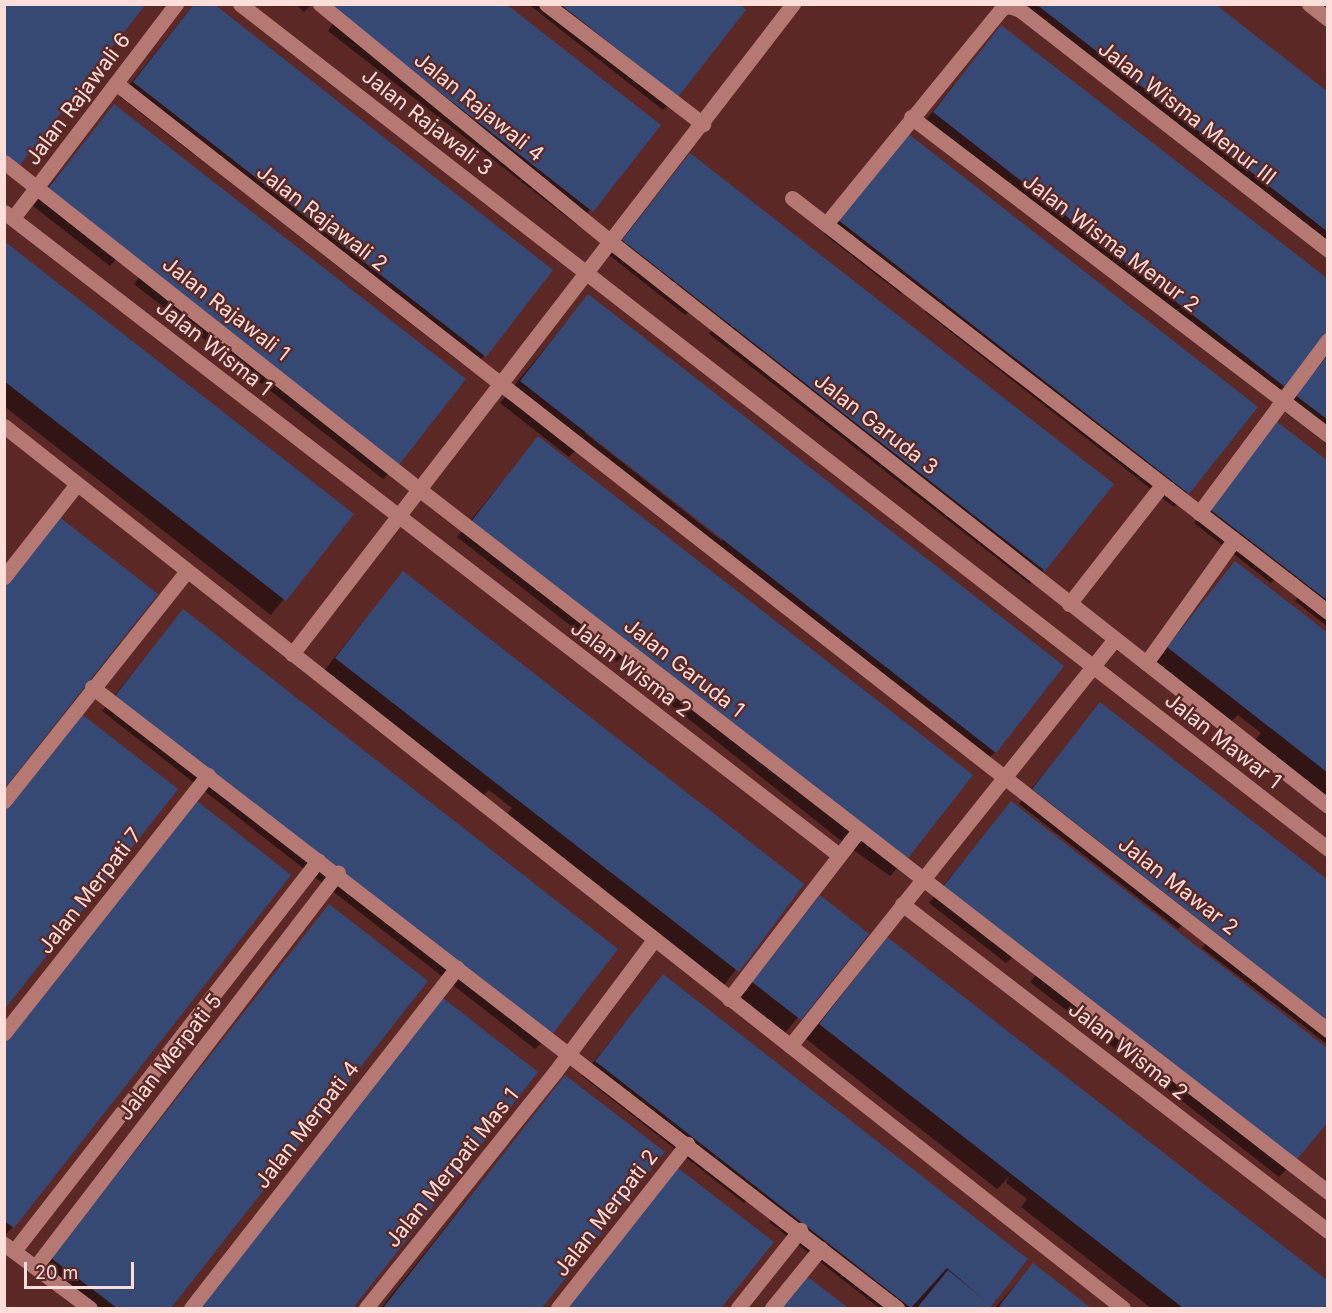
<!DOCTYPE html>
<style>
body{margin:0}
#map{position:relative;width:1332px;height:1313px;overflow:hidden;background:#5c2826;font-family:Inter,sans-serif}
div>[style]{position:absolute}
.shadow>*{inset:0;background:#0007}
.building>*{inset:0;background:#364975}
.minor>*{height:15px;margin:-7.5px;padding:0 7.5px;transform-origin:7.5px;border-radius:7.5px;background:#b57873}
.tertiary>*{height:15px;margin:-7.5px;padding:0 7.5px;transform-origin:7.5px;border-radius:7.5px;background:#b57873}
span{translate:-50% -50%;white-space:nowrap;text-align:center;line-height:1.15;-webkit-text-stroke:4.5px #5c2826;paint-order:stroke}
.street-label{font-size:21px;color:#ffddd9}
.frame{position:absolute;inset:0;border:6px solid #ffddd9;pointer-events:none}
.scale{position:absolute;left:24px;top:1262px;width:110px;height:27px;box-sizing:border-box;border:3px solid #ffddd9;border-top:0;padding-left:8px;font-size:18px;line-height:21px;white-space:nowrap;color:#ffddd9;-webkit-text-stroke:4px #5c2826;paint-order:stroke}
</style>
<div id="map">
<div class="shadow">
<div style="clip-path:polygon(194px 4px,484px 356px,470px 370px,221px 175px,228px 167px,205px 149px,197px 157px,120px 97px)"></div>
<div style="clip-path:polygon(295px 4px,312px 4px,304px 12px)"></div>
<div style="clip-path:polygon(312px 4px,504px 4px,659px 125px,577px 225px,328px 31px,334px 22px)"></div>
<div style="clip-path:polygon(528px 4px,737px 4px,677px 96px,663px 110px)"></div>
<div style="clip-path:polygon(1011px 4px,1212px 4px,1328px 95px,1328px 257px)"></div>
<div style="clip-path:polygon(1001px 27px,1284px 386px,1270px 400px,920px 127px)"></div>
<div style="clip-path:polygon(114px 106px,397px 465px,383px 479px,134px 284px,140px 276px,117px 258px,110px 266px,33px 206px)"></div>
<div style="clip-path:polygon(892px 148px,1188px 493px,1174px 507px,925px 312px,931px 304px,908px 286px,901px 294px,824px 234px)"></div>
<div style="clip-path:polygon(690px 155px,1044px 570px,1030px 584px,709px 334px,716px 326px,693px 308px,685px 315px,609px 255px)"></div>
<div style="clip-path:polygon(4px 243px,352px 514px,271px 615px,4px 406px)"></div>
<div style="clip-path:polygon(evenodd,588px 296px,995px 752px,981px 766px,576px 450px,569px 457px,500px 403px,588px 296px,587px 431px,722px 537px,722px 541px,585px 433px,587px 431px)"></div>
<div style="clip-path:polygon(1328px 353px,1328px 445px,1282px 410px)"></div>
<div style="clip-path:polygon(1262px 437px,1328px 463px,1328px 627px,1295px 601px,1301px 593px,1283px 571px,1271px 583px,1194px 523px)"></div>
<div style="clip-path:polygon(538px 438px,904px 861px,890px 876px,845px 844px,641px 681px,647px 673px,624px 655px,617px 662px,457px 537px)"></div>
<div style="clip-path:polygon(1235px 563px,1328px 634px,1328px 798px,1254px 741px,1261px 733px,1238px 715px,1230px 722px,1154px 662px)"></div>
<div style="clip-path:polygon(403px 573px,802px 884px,724px 985px,505px 817px,512px 808px,489px 790px,481px 798px,322px 673px)"></div>
<div style="clip-path:polygon(183px 611px,550px 1035px,535px 1049px,102px 711px)"></div>
<div style="clip-path:polygon(1100px 704px,1328px 882px,1328px 1045px,1202px 948px,1209px 939px,1186px 921px,1178px 929px,1019px 804px)"></div>
<div style="clip-path:polygon(1011px 803px,1293px 1162px,1279px 1177px,1030px 982px,1037px 974px,1014px 956px,1006px 963px,929px 903px)"></div>
<div style="clip-path:polygon(289px 875px,13px 1227px,4px 1236px,4px 1035px)"></div>
<div style="clip-path:polygon(820px 897px,867px 934px,785px 1033px,739px 997px)"></div>
<div style="clip-path:polygon(329px 906px,426px 982px,170px 1308px,84px 1308px,38px 1273px)"></div>
<div style="clip-path:polygon(887px 939px,1328px 1283px,1328px 1308px,1151px 1308px,1021px 1207px,1027px 1199px,1006px 1183px,1009px 1177px,997px 1189px,806px 1039px)"></div>
<div style="clip-path:polygon(663px 976px,1026px 1260px,988px 1308px,879px 1308px,769px 1222px,775px 1214px,752px 1195px,744px 1203px,582px 1076px)"></div>
<div style="clip-path:polygon(536px 1073px,351px 1308px,191px 1308px)"></div>
<div style="clip-path:polygon(565px 1077px,662px 1152px,540px 1308px,381px 1308px)"></div>
<div style="clip-path:polygon(771px 1242px,719px 1308px,560px 1308px)"></div>
<div style="clip-path:polygon(1033px 1265px,1088px 1308px,995px 1308px)"></div>
<div style="clip-path:polygon(804px 1276px,846px 1308px,775px 1308px)"></div>
</div>
<div class="building">
<div style="clip-path:polygon(4px 4px,146px 4px,16px 170px,4px 161px)"></div>
<div style="clip-path:polygon(194px 4px,214px 4px,553px 270px,486px 357px,133px 82px)"></div>
<div style="clip-path:polygon(327px 4px,506px 4px,661px 125px,593px 212px)"></div>
<div style="clip-path:polygon(560px 4px,740px 4px,746px 10px,678px 97px)"></div>
<div style="clip-path:polygon(1036px 4px,1215px 4px,1328px 92px,1328px 232px)"></div>
<div style="clip-path:polygon(1001px 25px,1328px 279px,1328px 332px,1285px 387px,933px 112px)"></div>
<div style="clip-path:polygon(114px 104px,466px 379px,398px 466px,46px 191px)"></div>
<div style="clip-path:polygon(906px 132px,1258px 407px,1189px 494px,837px 219px)"></div>
<div style="clip-path:polygon(690px 153px,1114px 484px,1045px 571px,622px 240px)"></div>
<div style="clip-path:polygon(4px 241px,354px 514px,286px 601px,4px 381px)"></div>
<div style="clip-path:polygon(588px 294px,1064px 666px,996px 753px,520px 381px)"></div>
<div style="clip-path:polygon(1328px 355px,1328px 420px,1295px 395px)"></div>
<div style="clip-path:polygon(1276px 421px,1328px 461px,1328px 601px,1208px 508px)"></div>
<div style="clip-path:polygon(538px 436px,973px 775px,905px 862px,470px 523px)"></div>
<div style="clip-path:polygon(58px 516px,158px 594px,4px 789px,4px 585px)"></div>
<div style="clip-path:polygon(1235px 561px,1328px 633px,1328px 773px,1167px 647px)"></div>
<div style="clip-path:polygon(403px 571px,804px 884px,739px 972px,335px 658px)"></div>
<div style="clip-path:polygon(183px 609px,618px 949px,551px 1036px,115px 696px)"></div>
<div style="clip-path:polygon(1100px 702px,1328px 880px,1328px 1021px,1032px 789px)"></div>
<div style="clip-path:polygon(79px 712px,178px 789px,4px 1010px,4px 806px)"></div>
<div style="clip-path:polygon(192px 797px,291px 875px,14px 1228px,4px 1221px,4px 1036px)"></div>
<div style="clip-path:polygon(1011px 801px,1328px 1049px,1328px 1122px,1294px 1163px,942px 888px)"></div>
<div style="clip-path:polygon(820px 895px,869px 934px,801px 1020px,752px 982px)"></div>
<div style="clip-path:polygon(329px 904px,428px 981px,171px 1308px,117px 1308px,51px 1258px)"></div>
<div style="clip-path:polygon(887px 937px,1328px 1281px,1328px 1308px,1183px 1308px,819px 1024px)"></div>
<div style="clip-path:polygon(663px 974px,1028px 1259px,990px 1308px,917px 1308px,948px 1270px,987px 1302px,947px 1268px,911px 1308px,595px 1061px)"></div>
<div style="clip-path:polygon(439px 995px,538px 1072px,461px 1171px,353px 1308px,193px 1308px)"></div>
<div style="clip-path:polygon(565px 1075px,665px 1152px,636px 1189px,542px 1308px,383px 1308px)"></div>
<div style="clip-path:polygon(674px 1165px,774px 1242px,721px 1308px,561px 1308px)"></div>
<div style="clip-path:polygon(1033px 1263px,1091px 1308px,1002px 1308px,999px 1306px)"></div>
<div style="clip-path:polygon(804px 1274px,846px 1306px,845px 1308px,776px 1308px)"></div>
</div>
<div class="minor">
<div style="left:240px;top:4px;width:1378px;rotate:37.83deg"></div>
<div style="left:320px;top:4px;width:376px;rotate:39.3deg"></div>
<div style="left:611px;top:242px;width:912px;rotate:38.19deg"></div>
<div style="left:546px;top:4px;width:198px;rotate:37.4deg"></div>
<div style="left:1309px;top:4px;width:24px;rotate:38deg"></div>
<div style="left:117px;top:84px;width:1537px;rotate:38deg"></div>
<div style="left:911px;top:117px;width:524px;rotate:37.33deg"></div>
<div style="left:4px;top:162px;width:530px;rotate:38.25deg"></div>
<div style="left:420px;top:490px;width:1148px;rotate:37.71deg"></div>
<div style="left:792px;top:198px;width:677px;rotate:37.68deg"></div>
<div style="left:4px;top:212px;width:1054px;rotate:37.6deg"></div>
<div style="left:13px;top:218px;width:269px;rotate:-52.7deg"></div>
<div style="left:826px;top:224px;width:279px;rotate:-50.8deg"></div>
<div style="left:1002px;top:8px;width:7px;rotate:-16deg"></div>
<div style="left:1009px;top:6px;width:12px;rotate:20deg"></div>
<div style="left:1020px;top:10px;width:390px;rotate:37.9deg"></div>
<div style="left:1199px;top:513px;width:216px;rotate:-53.3deg"></div>
<div style="left:4px;top:577px;width:118px;rotate:-51.9deg"></div>
<div style="left:1069px;top:604px;width:151px;rotate:-52deg"></div>
<div style="left:292px;top:654px;width:821px;rotate:-52.38deg"></div>
<div style="left:1146px;top:663px;width:151px;rotate:-54.4deg"></div>
<div style="left:92px;top:687px;width:1017px;rotate:37.65deg"></div>
<div style="left:4px;top:801px;width:294px;rotate:-51.5deg"></div>
<div style="left:902px;top:904px;width:537px;rotate:37.51deg"></div>
<div style="left:729px;top:999px;width:213px;rotate:-52.4deg"></div>
<div style="left:4px;top:1033px;width:329px;rotate:-51.7deg"></div>
<div style="left:790px;top:1046px;width:519px;rotate:-51.41deg"></div>
<div style="left:4px;top:1244px;width:107px;rotate:36.7deg"></div>
<div style="left:14px;top:1251px;width:495px;rotate:-52.1deg"></div>
<div style="left:36px;top:1266px;width:496px;rotate:-52.5deg"></div>
<div style="left:191px;top:1308px;width:432px;rotate:-52deg"></div>
<div style="left:366px;top:1308px;width:302px;rotate:-51.3deg"></div>
<div style="left:555px;top:1072px;width:164px;rotate:-53.2deg"></div>
<div style="left:558px;top:1308px;width:209px;rotate:-51.8deg"></div>
<div style="left:738px;top:1308px;width:100px;rotate:-51.5deg"></div>
<div style="left:772px;top:1308px;width:77px;rotate:-50.8deg"></div>
</div>
<div class="tertiary">
<div style="left:4px;top:426px;width:1425px;rotate:38.25deg"></div>
</div>
<div class="street-label">
<span style="left:78px;top:99px;rotate:-53deg">Jalan Rajawali 6</span>
<span style="left:479px;top:107px;rotate:39deg">Jalan Rajawali 4</span>
<span style="left:1187px;top:113px;rotate:38deg">Jalan Wisma Menur III</span>
<span style="left:427px;top:122px;rotate:38deg">Jalan Rajawali 3</span>
<span style="left:322px;top:218px;rotate:38deg">Jalan Rajawali 2</span>
<span style="left:1111px;top:243px;rotate:37deg">Jalan Wisma Menur 2</span>
<span style="left:226px;top:309px;rotate:38deg">Jalan Rajawali 1</span>
<span style="left:214px;top:348px;rotate:38deg">Jalan Wisma 1</span>
<span style="left:876px;top:424px;rotate:38deg">Jalan Garuda 3</span>
<span style="left:684px;top:668px;rotate:38deg">Jalan Garuda 1</span>
<span style="left:631px;top:669px;rotate:37deg">Jalan Wisma 2</span>
<span style="left:1223px;top:741px;rotate:38deg">Jalan Mawar 1</span>
<span style="left:1178px;top:886px;rotate:38deg">Jalan Mawar 2</span>
<span style="left:90px;top:891px;rotate:-52deg">Jalan Merpati 7</span>
<span style="left:1128px;top:1051px;rotate:38deg">Jalan Wisma 2</span>
<span style="left:170px;top:1057px;rotate:-52deg">Jalan Merpati 5</span>
<span style="left:307px;top:1125px;rotate:-52deg">Jalan Merpati 4</span>
<span style="left:452px;top:1168px;rotate:-51deg">Jalan Merpati Mas 1</span>
<span style="left:606px;top:1213px;rotate:-52deg">Jalan Merpati 2</span>
</div>
<div class="frame"></div>
<div class="scale">20 m</div>
</div>
